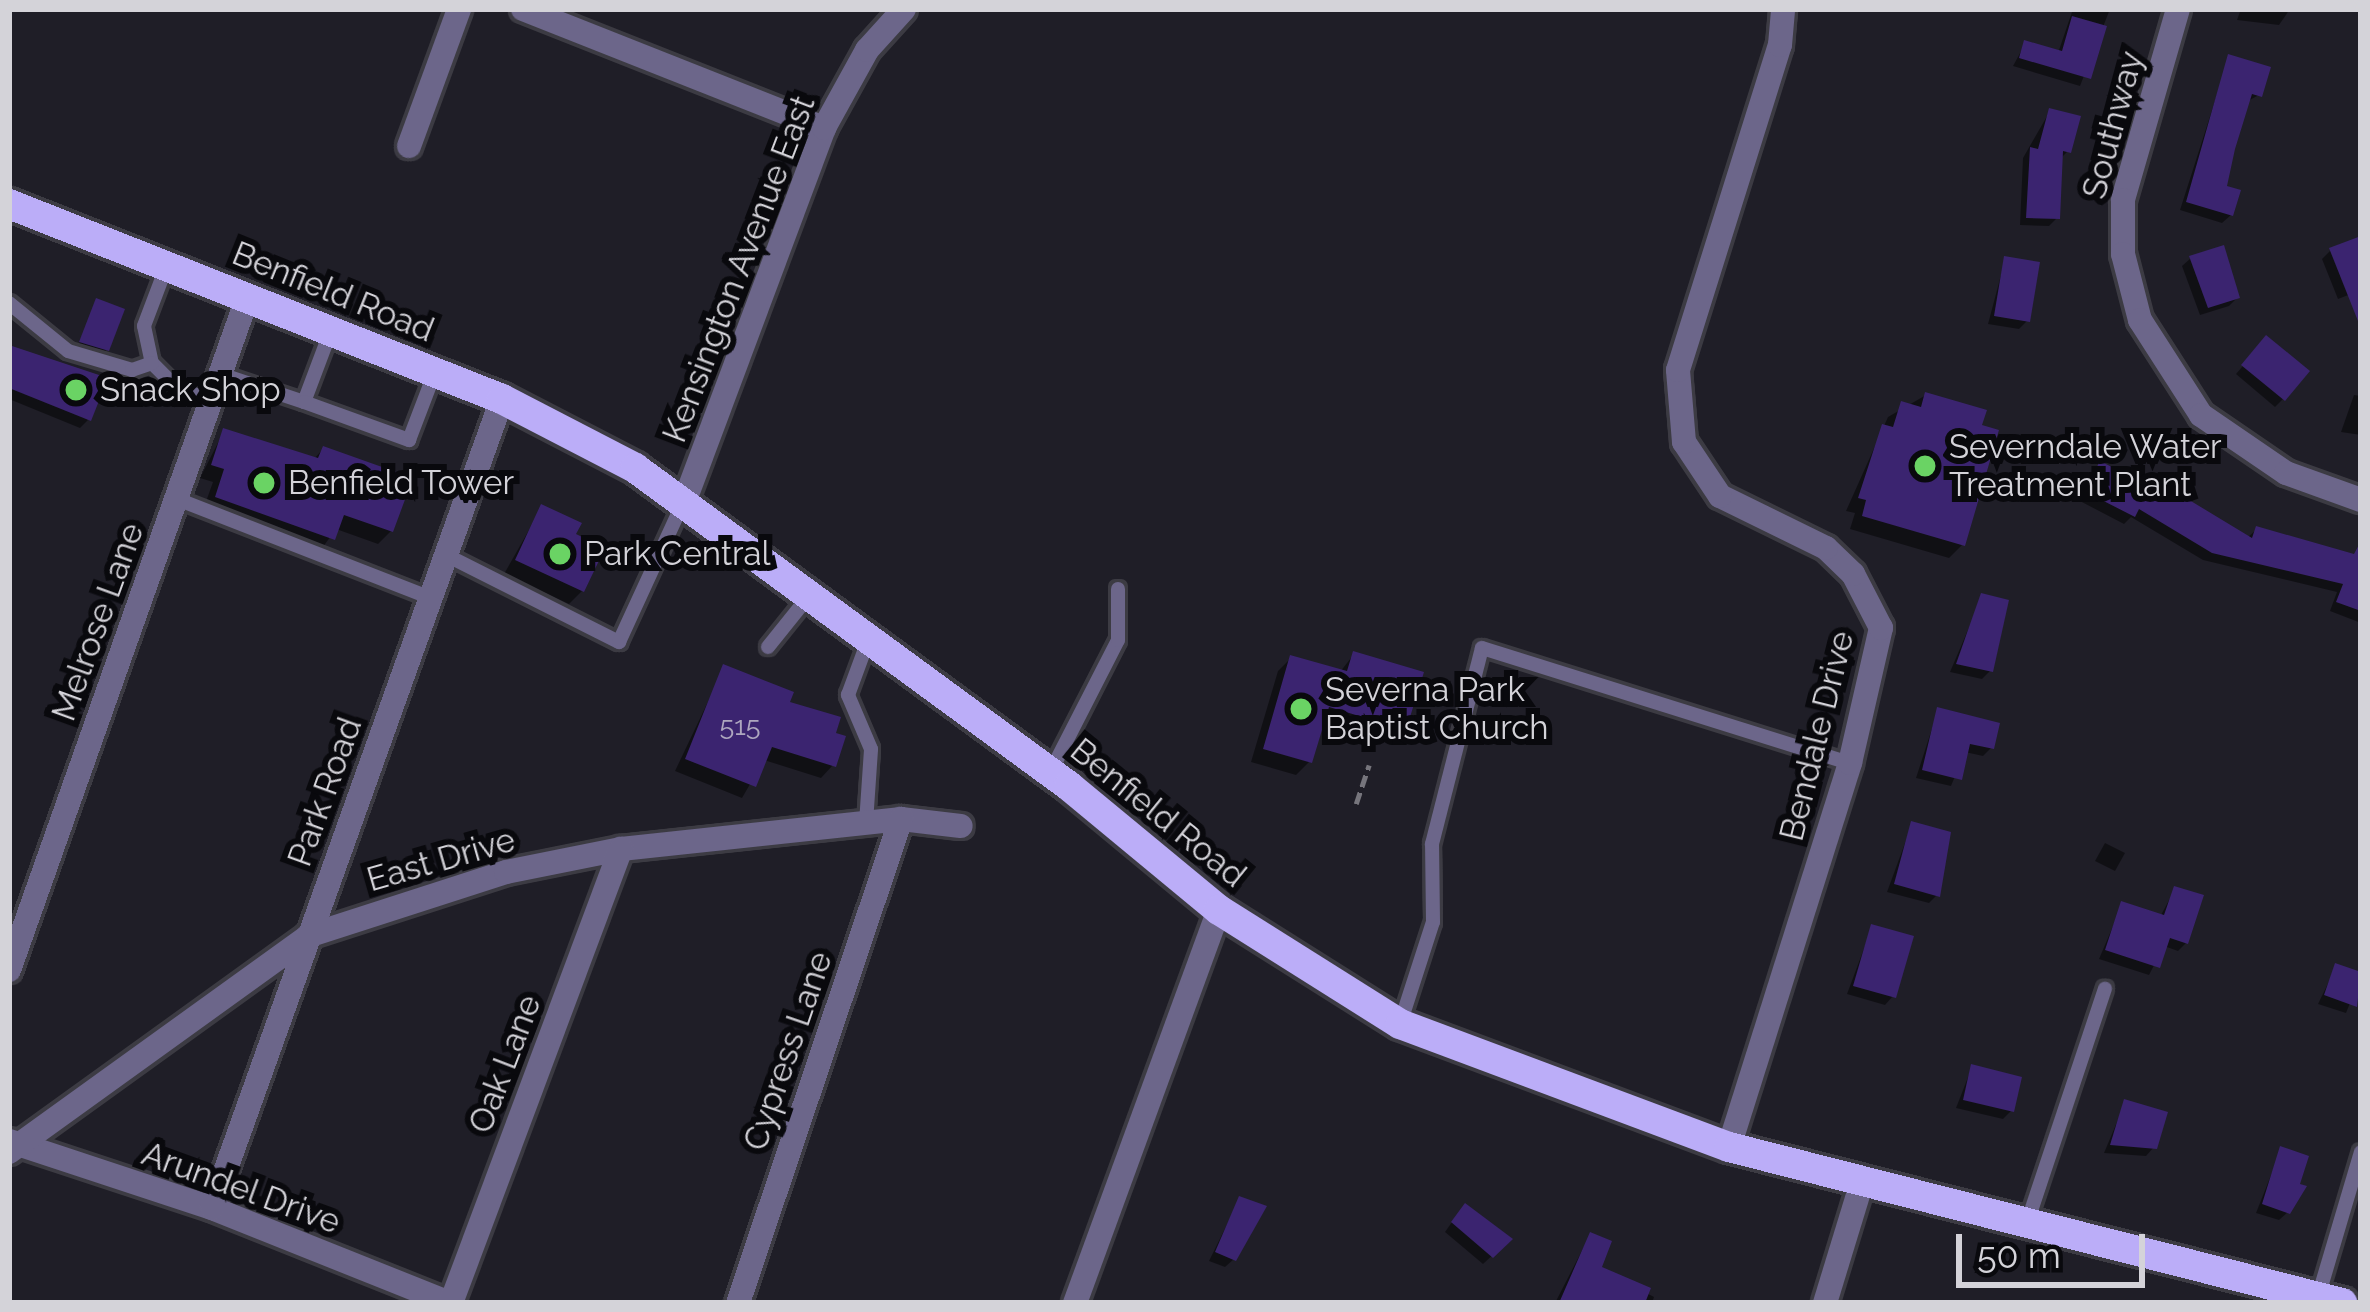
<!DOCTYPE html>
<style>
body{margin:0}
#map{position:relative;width:2370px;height:1312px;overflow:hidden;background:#1f1e27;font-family:Raleway,sans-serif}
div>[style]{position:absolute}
.shadow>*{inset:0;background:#0007}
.building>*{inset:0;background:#3b2470}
.path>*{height:4.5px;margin-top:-2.25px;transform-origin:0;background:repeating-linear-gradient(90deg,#76757c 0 12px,transparent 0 18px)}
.roads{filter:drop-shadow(3px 0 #3c3b43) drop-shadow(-3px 0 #3c3b43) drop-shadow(0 3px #3c3b43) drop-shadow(0 -3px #3c3b43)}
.lane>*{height:14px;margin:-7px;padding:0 7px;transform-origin:7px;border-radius:7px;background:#6c668a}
.street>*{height:24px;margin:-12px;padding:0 12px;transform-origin:12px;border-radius:12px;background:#6c668a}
.primary>*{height:30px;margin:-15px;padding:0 15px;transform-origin:15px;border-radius:15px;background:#bbadf8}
.dots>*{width:33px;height:33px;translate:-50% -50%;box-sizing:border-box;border:6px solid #09090d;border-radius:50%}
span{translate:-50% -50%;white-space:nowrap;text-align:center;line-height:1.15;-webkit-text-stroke:12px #09090d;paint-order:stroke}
.number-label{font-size:27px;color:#aea7bf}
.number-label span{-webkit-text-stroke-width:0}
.street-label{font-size:33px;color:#d4d3d9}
.poi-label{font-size:33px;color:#d4d3d9}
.left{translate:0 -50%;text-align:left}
.frame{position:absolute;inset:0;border:12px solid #d4d3d9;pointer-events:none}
.scale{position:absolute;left:1956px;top:1234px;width:189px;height:54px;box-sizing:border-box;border:6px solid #d4d3d9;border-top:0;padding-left:15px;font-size:36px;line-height:42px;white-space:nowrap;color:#d4d3d9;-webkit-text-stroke:9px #09090d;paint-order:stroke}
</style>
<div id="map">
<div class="shadow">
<div style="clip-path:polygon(2073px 9px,2110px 9px,2080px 86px,2013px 66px,2025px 44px,2058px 53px)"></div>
<div style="clip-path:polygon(2241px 9px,2290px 9px,2279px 25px,2237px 20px)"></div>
<div style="clip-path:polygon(2229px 57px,2259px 95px,2246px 102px,2223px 188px,2231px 215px,2222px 223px,2180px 210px)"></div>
<div style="clip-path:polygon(2050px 111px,2068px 151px,2060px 159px,2057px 218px,2049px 226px,2020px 225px,2023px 158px)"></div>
<div style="clip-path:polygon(2330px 251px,2361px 251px,2361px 290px,2338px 299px,2322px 259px)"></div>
<div style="clip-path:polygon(2191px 258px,2237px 298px,2229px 306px,2200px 315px,2182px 266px)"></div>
<div style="clip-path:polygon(2005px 260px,2027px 321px,2019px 329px,1988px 324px)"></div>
<div style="clip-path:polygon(97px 301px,106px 350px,103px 353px,78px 346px)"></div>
<div style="clip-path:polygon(2259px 347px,2283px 399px,2275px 407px,2236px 374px)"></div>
<div style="clip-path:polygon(9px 348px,88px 420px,80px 428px,9px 399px)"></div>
<div style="clip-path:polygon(1926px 395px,1962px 545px,1949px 558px,1850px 529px,1855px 513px,1846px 511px,1888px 417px)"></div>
<div style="clip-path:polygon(2354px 395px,2361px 396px,2361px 435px,2341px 432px)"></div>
<div style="clip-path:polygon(224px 431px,313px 460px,323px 449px,391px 531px,378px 544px,336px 529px,320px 551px,203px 510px,213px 482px,200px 478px)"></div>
<div style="clip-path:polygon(2100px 465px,2247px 538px,2257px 529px,2361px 557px,2361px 623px,2330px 611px,2337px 592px,2203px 560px,2131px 517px,2124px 524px,2078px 500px)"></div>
<div style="clip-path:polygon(542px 507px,572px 536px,582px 591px,569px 604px,504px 574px)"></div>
<div style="clip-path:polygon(1982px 597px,1990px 671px,1982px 679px,1950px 672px)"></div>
<div style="clip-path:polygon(1354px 654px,1403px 729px,1390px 742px,1321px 721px,1309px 762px,1296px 775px,1251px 762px,1278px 671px,1291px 658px,1340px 672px)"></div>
<div style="clip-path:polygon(724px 668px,833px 735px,833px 765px,821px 778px,764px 760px,742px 798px,675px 771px)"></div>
<div style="clip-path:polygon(1938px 710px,1991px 748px,1983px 756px,1965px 752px,1951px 786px,1916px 778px)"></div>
<div style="clip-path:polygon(1912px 824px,1937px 895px,1929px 903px,1887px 892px)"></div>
<div style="clip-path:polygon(2105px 843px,2125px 853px,2115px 871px,2095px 861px)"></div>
<div style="clip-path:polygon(2175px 889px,2186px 943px,2178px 951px,2164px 946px,2149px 975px,2099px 959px,2122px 905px,2160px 917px)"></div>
<div style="clip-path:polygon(1872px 927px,1893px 996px,1885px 1005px,1847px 994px)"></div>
<div style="clip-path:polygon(2336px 967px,2361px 976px,2346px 1013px,2318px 1004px)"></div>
<div style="clip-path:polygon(1972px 1067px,2011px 1111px,2003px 1119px,1956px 1108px)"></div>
<div style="clip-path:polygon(2125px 1103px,2154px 1147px,2146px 1156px,2104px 1153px)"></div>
<div style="clip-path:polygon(2281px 1150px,2288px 1212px,2279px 1220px,2256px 1213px)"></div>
<div style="clip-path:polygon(1239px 1200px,1234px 1259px,1225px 1267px,1209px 1261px)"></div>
<div style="clip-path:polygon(1457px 1215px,1509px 1240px,1483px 1264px,1445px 1232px)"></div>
<div style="clip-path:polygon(1590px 1235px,1598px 1268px,1654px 1297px,1652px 1303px,1555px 1303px)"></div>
</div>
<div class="building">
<div style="clip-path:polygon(2072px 16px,2107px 26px,2091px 79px,2019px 58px,2024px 40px,2062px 51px)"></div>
<div style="clip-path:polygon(2228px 54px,2271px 67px,2262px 97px,2252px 94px,2235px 149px,2227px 186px,2241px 190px,2233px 216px,2186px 202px)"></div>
<div style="clip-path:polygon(2049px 108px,2081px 116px,2071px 153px,2063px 151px,2060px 219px,2026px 218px,2030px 147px,2038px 149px)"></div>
<div style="clip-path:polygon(2361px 236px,2361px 326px,2360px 326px,2329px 248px)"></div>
<div style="clip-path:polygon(2224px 245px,2240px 298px,2208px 308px,2189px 256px)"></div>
<div style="clip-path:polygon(2004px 256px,2040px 262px,2030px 322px,1994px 316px)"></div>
<div style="clip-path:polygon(96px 298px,125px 309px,109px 351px,79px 342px)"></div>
<div style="clip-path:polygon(2266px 335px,2310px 371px,2285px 401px,2241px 365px)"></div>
<div style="clip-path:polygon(9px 345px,108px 378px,91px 421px,9px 388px)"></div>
<div style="clip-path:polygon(1925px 392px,1987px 410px,1982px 425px,1999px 430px,1965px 546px,1862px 516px,1866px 500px,1858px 498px,1882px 424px,1893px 427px,1901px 401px,1921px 407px)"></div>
<div style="clip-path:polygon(223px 428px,318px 458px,323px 446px,413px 478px,393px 532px,344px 515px,335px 540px,215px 497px,224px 469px,211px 465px)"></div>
<div style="clip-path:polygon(2100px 461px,2173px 498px,2176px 492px,2252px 538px,2256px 526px,2354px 554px,2361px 541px,2361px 611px,2336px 602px,2343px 584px,2212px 553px,2139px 509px,2135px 517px,2084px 491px)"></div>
<div style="clip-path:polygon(541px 504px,582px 523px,576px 534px,605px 548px,584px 592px,515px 560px)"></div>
<div style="clip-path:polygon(1981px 593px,2009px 600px,1993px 672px,1956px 664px)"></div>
<div style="clip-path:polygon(1353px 651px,1424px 672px,1406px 730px,1329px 707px,1312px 763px,1263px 749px,1290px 655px,1347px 671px)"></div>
<div style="clip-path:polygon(723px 664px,794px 692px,790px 702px,841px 717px,836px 733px,846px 736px,836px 767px,772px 747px,756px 787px,685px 759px)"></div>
<div style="clip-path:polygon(1937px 707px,2000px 723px,1994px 749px,1970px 744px,1962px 780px,1922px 770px)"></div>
<div style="clip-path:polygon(1911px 821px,1951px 832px,1940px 897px,1894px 884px)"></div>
<div style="clip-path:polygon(2174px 886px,2204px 895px,2188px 944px,2170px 938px,2160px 968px,2105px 950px,2121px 901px,2164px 915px)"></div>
<div style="clip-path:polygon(1871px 924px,1914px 936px,1896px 998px,1853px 986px)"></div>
<div style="clip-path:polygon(2335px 963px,2361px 972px,2357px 1007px,2324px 995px)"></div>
<div style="clip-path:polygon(1971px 1064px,2022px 1077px,2014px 1112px,1963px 1100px)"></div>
<div style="clip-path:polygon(2124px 1099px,2168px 1112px,2157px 1149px,2110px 1145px)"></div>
<div style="clip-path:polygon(2280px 1146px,2309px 1156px,2300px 1184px,2307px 1186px,2290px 1214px,2262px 1204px)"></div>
<div style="clip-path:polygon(1239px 1196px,1267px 1206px,1236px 1261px,1215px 1252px)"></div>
<div style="clip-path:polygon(1465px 1203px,1513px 1239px,1493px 1258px,1451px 1222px)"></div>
<div style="clip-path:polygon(1590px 1232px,1612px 1241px,1602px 1267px,1651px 1288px,1645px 1303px,1559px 1303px)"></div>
</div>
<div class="path">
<div style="left:1356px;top:804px;width:41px;rotate:-71.6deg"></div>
</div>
<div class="roads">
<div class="lane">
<div style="left:167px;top:265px;width:65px;rotate:110.7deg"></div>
<div style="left:144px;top:326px;width:38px;rotate:78deg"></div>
<div style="left:152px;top:363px;width:33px;rotate:45deg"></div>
<div style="left:175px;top:386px;width:39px;rotate:23deg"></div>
<div style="left:9px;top:303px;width:76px;rotate:39.1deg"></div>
<div style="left:68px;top:351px;width:67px;rotate:16.5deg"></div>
<div style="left:132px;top:370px;width:21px;rotate:-19deg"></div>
<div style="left:220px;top:374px;width:89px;rotate:18.4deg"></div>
<div style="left:304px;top:402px;width:77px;rotate:-69.4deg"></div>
<div style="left:304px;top:402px;width:112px;rotate:19.9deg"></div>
<div style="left:409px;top:440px;width:73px;rotate:-69.1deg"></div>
<div style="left:177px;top:499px;width:273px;rotate:21.3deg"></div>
<div style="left:446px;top:555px;width:194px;rotate:26.7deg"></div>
<div style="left:619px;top:642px;width:155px;rotate:-65.3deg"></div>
<div style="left:768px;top:647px;width:64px;rotate:-51.3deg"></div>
<div style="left:1050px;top:773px;width:149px;rotate:-62.9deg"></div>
<div style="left:1118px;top:640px;width:51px;rotate:-90deg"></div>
<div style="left:866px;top:823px;width:74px;rotate:-86.1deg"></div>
<div style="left:871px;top:749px;width:59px;rotate:-113.1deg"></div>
<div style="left:848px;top:695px;width:61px;rotate:-69.8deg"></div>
<div style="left:1400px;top:1024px;width:107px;rotate:-72.1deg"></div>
<div style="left:1433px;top:922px;width:78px;rotate:-90.7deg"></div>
<div style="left:1432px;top:844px;width:202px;rotate:-75.7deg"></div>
<div style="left:1482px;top:648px;width:386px;rotate:17.4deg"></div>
<div style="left:2027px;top:1223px;width:247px;rotate:-71.6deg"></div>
<div style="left:2318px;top:1297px;width:151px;rotate:-73.5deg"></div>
</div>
<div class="street">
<div style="left:523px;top:9px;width:324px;rotate:21.6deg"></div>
<div style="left:2178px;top:9px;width:199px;rotate:106.1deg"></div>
<div style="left:2123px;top:200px;width:54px;rotate:90deg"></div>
<div style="left:2123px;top:254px;width:68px;rotate:75.6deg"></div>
<div style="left:2140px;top:320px;width:113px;rotate:57.3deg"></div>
<div style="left:2201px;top:415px;width:103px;rotate:34.3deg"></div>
<div style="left:2286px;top:473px;width:80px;rotate:19.8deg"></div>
<div style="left:409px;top:146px;width:146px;rotate:-69.9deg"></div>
<div style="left:685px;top:500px;width:397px;rotate:-69.5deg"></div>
<div style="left:824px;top:128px;width:89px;rotate:-61.1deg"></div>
<div style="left:867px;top:50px;width:55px;rotate:-47.9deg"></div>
<div style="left:9px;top:970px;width:715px;rotate:-70.48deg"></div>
<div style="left:9px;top:1141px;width:214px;rotate:18.3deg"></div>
<div style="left:212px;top:1208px;width:255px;rotate:21.8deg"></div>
<div style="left:1729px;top:1147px;width:403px;rotate:-72.5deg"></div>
<div style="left:1850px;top:763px;width:139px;rotate:-77.1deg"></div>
<div style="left:1881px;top:628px;width:61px;rotate:-117.4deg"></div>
<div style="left:1853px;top:574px;width:37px;rotate:-136deg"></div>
<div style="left:1826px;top:548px;width:118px;rotate:-153.9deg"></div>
<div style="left:1720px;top:496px;width:65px;rotate:-123.7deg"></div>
<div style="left:1684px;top:442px;width:72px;rotate:-94.8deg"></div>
<div style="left:1678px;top:370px;width:341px;rotate:-72.6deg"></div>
<div style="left:1780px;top:45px;width:36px;rotate:-85deg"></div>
<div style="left:9px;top:1152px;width:369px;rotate:-35.8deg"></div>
<div style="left:308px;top:936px;width:208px;rotate:-17.9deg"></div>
<div style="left:506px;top:872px;width:117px;rotate:-11.3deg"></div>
<div style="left:621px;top:849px;width:282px;rotate:-6.1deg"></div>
<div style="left:901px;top:819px;width:60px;rotate:6.7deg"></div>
<div style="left:212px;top:1208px;width:859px;rotate:-70.28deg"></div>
<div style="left:451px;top:1303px;width:485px;rotate:-69.5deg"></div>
<div style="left:738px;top:1303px;width:511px;rotate:-71.39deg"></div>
<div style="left:1075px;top:1303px;width:419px;rotate:-69.9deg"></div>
<div style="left:1825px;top:1303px;width:127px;rotate:-73deg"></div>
</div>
<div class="primary">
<div style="left:9px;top:204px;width:530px;rotate:21.58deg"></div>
<div style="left:502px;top:399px;width:150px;rotate:27.4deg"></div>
<div style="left:635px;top:468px;width:538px;rotate:36.23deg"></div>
<div style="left:1069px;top:786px;width:195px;rotate:39.6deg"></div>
<div style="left:1219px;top:910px;width:214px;rotate:32.2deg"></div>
<div style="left:1400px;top:1024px;width:351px;rotate:20.5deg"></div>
<div style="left:1729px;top:1147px;width:633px;rotate:14.28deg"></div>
</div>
</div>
<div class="dots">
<div style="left:76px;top:390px;background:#6ad364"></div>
<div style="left:1925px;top:466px;background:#6ad364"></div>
<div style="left:264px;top:483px;background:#6ad364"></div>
<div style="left:560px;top:554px;background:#6ad364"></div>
<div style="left:1301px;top:709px;background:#6ad364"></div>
</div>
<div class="number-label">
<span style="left:740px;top:726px">515</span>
</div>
<div class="street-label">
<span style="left:2113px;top:125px;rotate:-75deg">Southway</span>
<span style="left:739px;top:269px;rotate:-69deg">Kensington Avenue East</span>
<span style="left:333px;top:292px;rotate:22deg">Benfield Road</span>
<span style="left:98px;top:622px;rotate:-70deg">Melrose Lane</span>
<span style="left:1817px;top:736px;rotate:-76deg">Bendale Drive</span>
<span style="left:325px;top:792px;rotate:-70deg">Park Road</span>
<span style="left:1158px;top:813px;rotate:39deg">Benfield Road</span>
<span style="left:441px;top:860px;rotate:-16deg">East Drive</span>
<span style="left:788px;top:1051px;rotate:-71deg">Cypress Lane</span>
<span style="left:505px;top:1064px;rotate:-69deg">Oak Lane</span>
<span style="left:241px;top:1188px;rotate:20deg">Arundel Drive</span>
</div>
<div class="poi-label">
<span class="left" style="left:100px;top:390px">Snack Shop</span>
<span class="left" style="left:1949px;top:466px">Severndale Water<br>Treatment Plant</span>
<span class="left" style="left:288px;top:483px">Benfield Tower</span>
<span class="left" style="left:584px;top:554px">Park Central</span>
<span class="left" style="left:1325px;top:709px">Severna Park<br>Baptist Church</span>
</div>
<div class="frame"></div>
<div class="scale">50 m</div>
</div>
